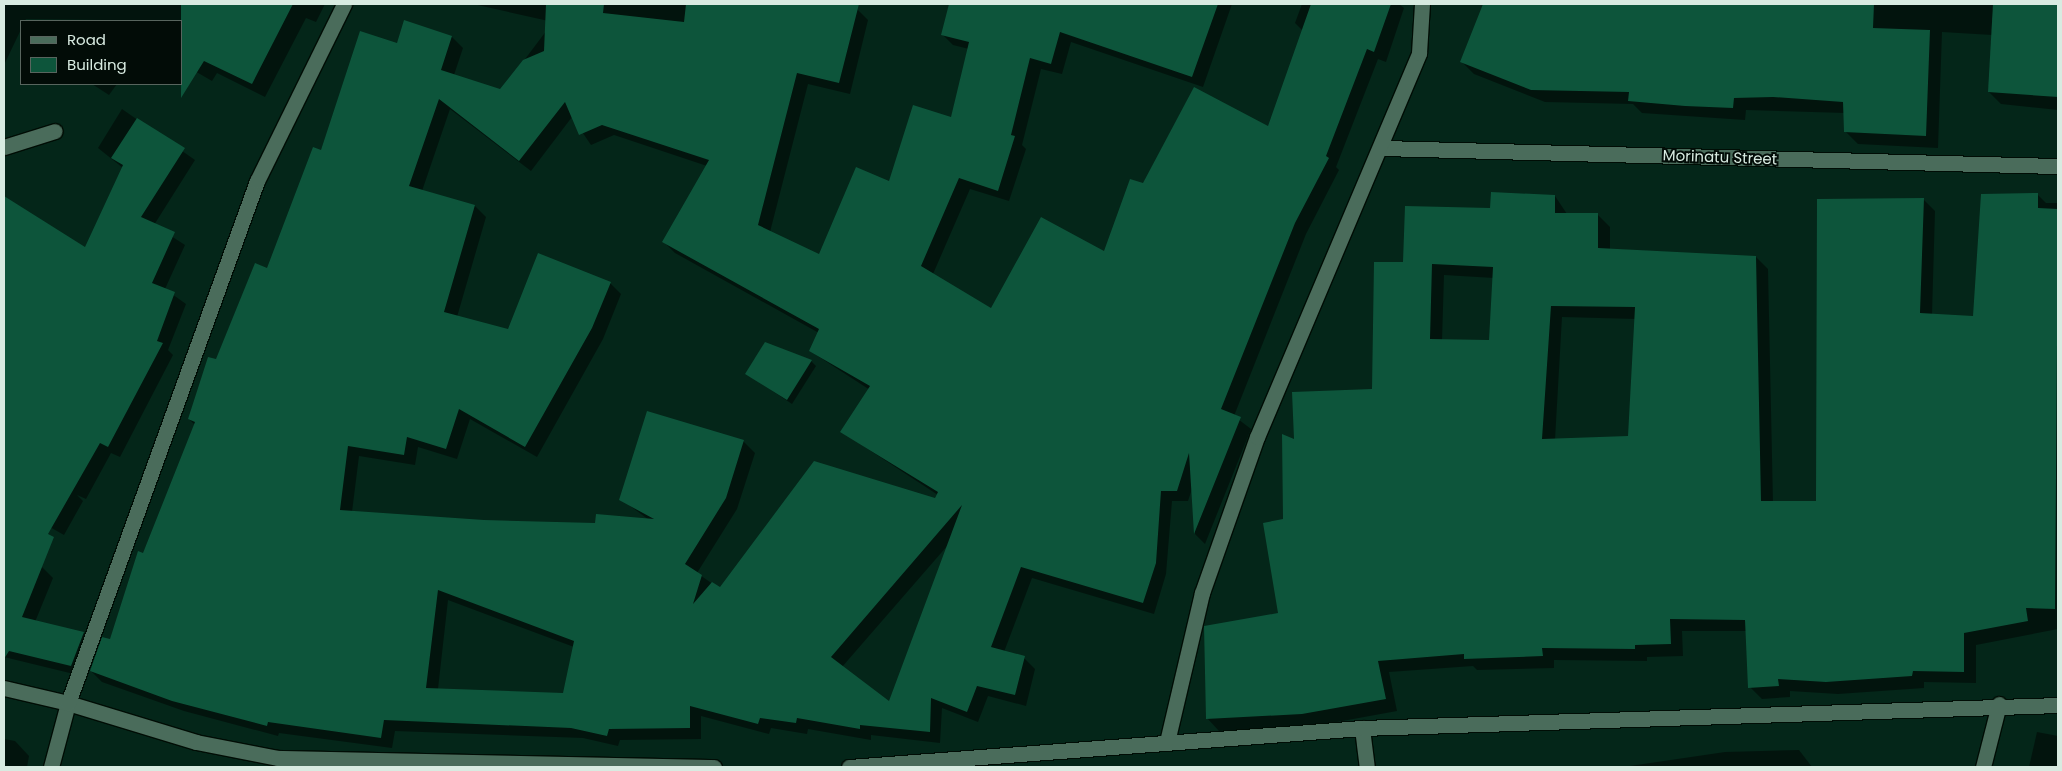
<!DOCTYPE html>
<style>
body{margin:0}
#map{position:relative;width:2062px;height:771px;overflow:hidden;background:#042619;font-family:Poppins,sans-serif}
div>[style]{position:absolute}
.shadow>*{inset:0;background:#0007}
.building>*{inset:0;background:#0d553b}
.roads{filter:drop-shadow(1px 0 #000d05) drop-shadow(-1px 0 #000d05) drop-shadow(0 1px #000d05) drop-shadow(0 -1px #000d05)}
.street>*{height:15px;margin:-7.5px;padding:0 7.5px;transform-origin:7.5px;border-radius:7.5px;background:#4a6c5b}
.secondary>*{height:15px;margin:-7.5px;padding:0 7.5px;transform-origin:7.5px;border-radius:7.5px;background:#4a6c5b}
span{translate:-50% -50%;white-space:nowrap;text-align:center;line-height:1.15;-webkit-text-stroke:4px #020c07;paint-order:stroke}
.street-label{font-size:15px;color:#d8ebe1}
.frame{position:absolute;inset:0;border:5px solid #d8ebe1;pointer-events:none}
.legend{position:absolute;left:20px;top:20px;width:162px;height:65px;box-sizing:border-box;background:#020c07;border:1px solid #58655e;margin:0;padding:6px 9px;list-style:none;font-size:15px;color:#d8ebe1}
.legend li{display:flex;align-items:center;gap:10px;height:25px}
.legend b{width:25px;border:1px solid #58655e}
</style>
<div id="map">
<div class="shadow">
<div style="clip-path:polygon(4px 4px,325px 4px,316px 22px,306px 18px,265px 97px,217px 73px,212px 81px,181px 63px,181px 21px,26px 19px,4px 65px)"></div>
<div style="clip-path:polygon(evenodd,473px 4px,829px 4px,857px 9px,868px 20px,850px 94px,808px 84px,770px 232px,820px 256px,952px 118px,969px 49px,953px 45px,942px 34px,950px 4px,1232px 4px,1203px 87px,1071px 42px,1062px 74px,1041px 69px,1022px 145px,1026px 149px,1009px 201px,970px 189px,933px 274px,992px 309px,1104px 253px,1144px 185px,1269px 128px,1303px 31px,1295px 23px,1302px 4px,1399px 4px,1404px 8px,1386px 62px,1378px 59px,1336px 167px,1339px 170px,1306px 234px,1234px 416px,1251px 429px,1205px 544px,1195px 534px,1192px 489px,1188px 501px,1172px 501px,1166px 574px,1154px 614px,1032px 578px,1004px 652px,1024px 658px,1035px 669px,1026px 706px,988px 696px,978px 722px,942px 708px,940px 743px,871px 735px,871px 740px,808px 729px,807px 734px,771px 728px,769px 734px,701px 716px,701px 739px,620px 740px,618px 746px,583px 738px,395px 731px,392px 748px,279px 733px,278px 736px,184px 711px,102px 682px,91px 671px,138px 600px,195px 425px,189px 419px,267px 270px,321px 152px,398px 45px,452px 37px,463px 48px,454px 75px,501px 91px,553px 22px,473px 4px,450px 109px,531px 171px,572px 117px,591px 145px,614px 135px,707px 166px,664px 242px,675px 253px,819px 333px,810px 351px,870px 390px,842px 432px,938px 495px,936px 500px,720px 589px,697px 573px,737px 509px,755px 453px,743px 441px,621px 499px,649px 520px,596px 524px,484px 521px,352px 512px,359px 456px,415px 465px,418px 447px,457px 459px,470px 419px,537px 457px,603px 339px,621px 294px,610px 283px,509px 331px,457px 317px,486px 217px,475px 206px,422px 191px,450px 109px,473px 4px,948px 545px,889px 703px,842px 667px,948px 545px,473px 4px,448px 600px,574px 647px,564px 695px,438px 689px,448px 600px)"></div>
<div style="clip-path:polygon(1484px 4px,2058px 4px,2058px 110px,2001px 104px,1989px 92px,1992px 35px,1942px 32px,1938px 148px,1858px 144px,1845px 131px,1845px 113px,1746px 110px,1745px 120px,1642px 113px,1633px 104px,1545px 102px,1474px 74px,1462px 62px)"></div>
<div style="clip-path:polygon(92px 84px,117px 84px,109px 95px)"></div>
<div style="clip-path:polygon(122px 109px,195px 160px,154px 225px,185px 245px,165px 289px,186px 304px,168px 350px,173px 355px,120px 457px,111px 453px,86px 499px,77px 495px,83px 501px,64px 535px,4px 501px,4px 475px,70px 489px,4px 450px,4px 197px,86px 249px,123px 168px,98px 148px)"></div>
<div style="clip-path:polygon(evenodd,2038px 195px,2046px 203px,2058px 203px,2058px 629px,1976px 645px,1976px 683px,1924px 682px,1924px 688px,1838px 694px,1790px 691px,1790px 697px,1762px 699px,1750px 687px,1747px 631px,1682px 631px,1683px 656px,1647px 657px,1647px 661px,1554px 660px,1554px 668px,1477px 670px,1473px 666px,1389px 672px,1397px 711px,1315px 726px,1219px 731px,1207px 718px,1280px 614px,1285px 520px,1296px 441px,1374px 390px,1405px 263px,1491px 209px,1555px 196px,1567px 214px,1598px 215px,1610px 227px,1610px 249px,1756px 257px,1768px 269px,1773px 503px,1817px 502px,1923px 199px,1935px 211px,1932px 315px,1974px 317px,2038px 195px,1444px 275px,1494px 278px,1490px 341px,1442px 341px,1444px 275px,2038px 195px,1562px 317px,1636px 319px,1629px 437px,1555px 440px,1562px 317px)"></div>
<div style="clip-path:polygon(811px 361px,816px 366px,792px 404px,747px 374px)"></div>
<div style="clip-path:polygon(4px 554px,42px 567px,53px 578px,35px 622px,83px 633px,94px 644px,82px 676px,4px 657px)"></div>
<div style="clip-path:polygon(2037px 732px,2058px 736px,2058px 767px,2029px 767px)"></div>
<div style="clip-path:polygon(4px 739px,15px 741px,29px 756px,27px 767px,4px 767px)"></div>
<div style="clip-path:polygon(1799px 750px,1812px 767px,1623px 767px,1725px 752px)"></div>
</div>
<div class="building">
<div style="clip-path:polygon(181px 4px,293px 4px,252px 84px,204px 61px,181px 98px)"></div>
<div style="clip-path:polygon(evenodd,546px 4px,604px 4px,603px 13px,684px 22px,686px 4px,859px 4px,839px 83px,797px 73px,758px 225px,819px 254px,856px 167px,889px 181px,913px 105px,951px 117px,969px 42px,941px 35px,949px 4px,1218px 4px,1192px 77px,1060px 32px,1051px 64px,1030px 58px,1011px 135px,1015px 136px,998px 191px,959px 178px,921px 266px,991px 308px,1041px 217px,1104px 251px,1130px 179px,1143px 183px,1194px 87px,1268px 126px,1311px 4px,1391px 4px,1374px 52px,1367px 49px,1326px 156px,1329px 158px,1295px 223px,1221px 409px,1241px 417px,1194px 534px,1189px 453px,1177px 491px,1161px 491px,1156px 563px,1143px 603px,1021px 567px,991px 647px,1025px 656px,1015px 695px,977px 686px,967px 712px,931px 698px,930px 732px,860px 725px,860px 729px,797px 718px,796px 723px,760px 718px,758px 724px,690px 706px,690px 728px,609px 729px,607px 736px,571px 728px,384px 720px,381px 738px,268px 722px,267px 726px,172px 701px,90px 671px,102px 637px,110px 639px,138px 551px,143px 553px,195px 422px,188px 419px,208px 357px,216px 359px,255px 263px,267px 268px,313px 147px,321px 150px,360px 31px,397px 43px,404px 20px,452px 36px,441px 70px,500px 89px,523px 60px,544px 51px,546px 4px,439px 99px,519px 161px,565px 102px,579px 135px,602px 125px,709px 160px,662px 242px,819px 329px,809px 351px,870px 386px,840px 432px,938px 492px,935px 498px,814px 461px,720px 587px,712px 582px,693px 604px,702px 575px,685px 564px,726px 498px,744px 440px,647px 411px,619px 500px,654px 519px,596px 514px,595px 523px,484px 520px,340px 510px,348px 446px,404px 455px,407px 437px,446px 449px,459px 409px,525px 447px,592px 328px,611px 282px,538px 253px,508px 329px,444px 312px,475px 205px,409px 186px,439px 99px,546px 4px,962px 505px,889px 701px,831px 657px,962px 505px,546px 4px,438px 590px,574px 641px,563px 693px,426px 688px,438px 590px)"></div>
<div style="clip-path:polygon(1483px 4px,1874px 4px,1873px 28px,1930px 30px,1926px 136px,1844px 132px,1843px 102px,1773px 97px,1734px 98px,1733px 108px,1685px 106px,1628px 101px,1629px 92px,1531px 90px,1460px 62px)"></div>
<div style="clip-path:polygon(1993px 4px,2058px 4px,2058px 97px,1988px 92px)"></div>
<div style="clip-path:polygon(137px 118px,185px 148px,141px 217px,175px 232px,152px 283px,175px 292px,157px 341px,163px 343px,108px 447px,100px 443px,48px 534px,54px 537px,22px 617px,84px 632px,71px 666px,9px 651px,4px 659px,4px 196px,85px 247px,123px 165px,111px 158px)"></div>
<div style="clip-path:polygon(evenodd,1491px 192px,1555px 195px,1555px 213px,1598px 213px,1598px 248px,1756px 256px,1761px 501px,1816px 501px,1817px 199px,1924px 198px,1920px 313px,1973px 316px,1981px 194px,2038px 193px,2038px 208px,2058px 209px,2055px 609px,2026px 608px,2028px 621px,1964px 633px,1964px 672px,1913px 671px,1912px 676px,1826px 682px,1778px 679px,1779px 686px,1748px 688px,1745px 620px,1670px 619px,1671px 644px,1635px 645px,1635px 649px,1542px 648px,1543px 656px,1464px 659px,1464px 654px,1378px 661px,1386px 699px,1302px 714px,1206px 719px,1204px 626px,1278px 613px,1263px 523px,1283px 519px,1282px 434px,1294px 439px,1292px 392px,1372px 389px,1374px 262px,1403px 262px,1405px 206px,1490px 208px,1491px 192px,1432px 264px,1493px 267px,1489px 340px,1430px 339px,1432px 264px,1491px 192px,1551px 306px,1635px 307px,1628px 436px,1542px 439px,1551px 306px)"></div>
<div style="clip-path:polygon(765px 342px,812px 360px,787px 400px,745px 374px)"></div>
</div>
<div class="roads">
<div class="street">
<div style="left:4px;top:147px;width:53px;rotate:-17.4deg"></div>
<div style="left:1382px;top:148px;width:676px;rotate:1.53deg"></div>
<div style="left:1362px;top:728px;width:39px;rotate:83deg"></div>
<div style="left:1167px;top:742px;width:153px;rotate:-76.8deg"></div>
<div style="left:1202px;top:593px;width:165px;rotate:-70.6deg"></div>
<div style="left:1257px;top:437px;width:417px;rotate:-67.1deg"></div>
<div style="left:1419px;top:53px;width:49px;rotate:-86.5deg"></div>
<div style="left:51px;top:767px;width:66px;rotate:-75.1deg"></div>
<div style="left:68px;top:703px;width:134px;rotate:16.9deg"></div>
<div style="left:196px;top:742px;width:84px;rotate:11deg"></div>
<div style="left:278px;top:758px;width:436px;rotate:1.2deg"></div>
<div style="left:849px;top:767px;width:514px;rotate:-4.35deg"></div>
<div style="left:1362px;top:728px;width:696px;rotate:-1.89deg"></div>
<div style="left:1983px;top:767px;width:65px;rotate:-75.7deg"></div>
</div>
<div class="secondary">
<div style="left:4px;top:688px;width:66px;rotate:13.2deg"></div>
<div style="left:68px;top:703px;width:555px;rotate:-70.1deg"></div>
<div style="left:257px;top:181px;width:197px;rotate:-63.8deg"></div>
</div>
</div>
<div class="street-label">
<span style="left:1720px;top:157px;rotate:2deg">Morinatu Street</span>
</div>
<div class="frame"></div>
<ul class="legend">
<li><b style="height:6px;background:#4a6c5b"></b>Road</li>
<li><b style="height:14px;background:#0d553b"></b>Building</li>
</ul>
</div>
